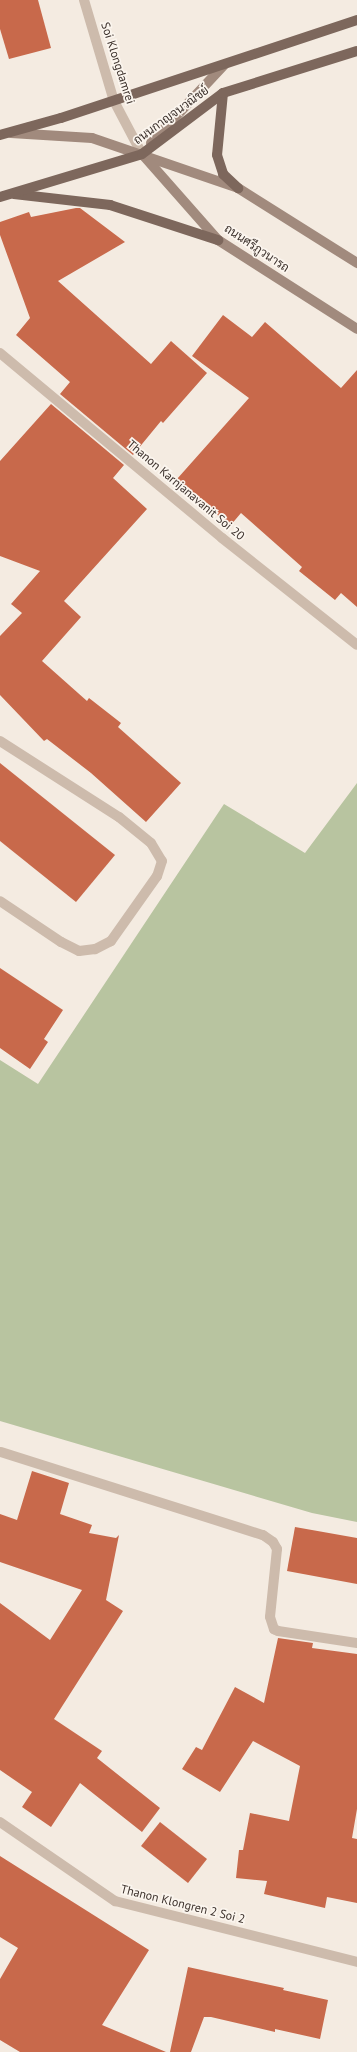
<!DOCTYPE html>
<meta charset="utf-8">
<style>
body{margin:0}
#map{position:relative;width:357px;height:2052px;overflow:hidden;background:#f4ebe1;font-family:"PT Sans",Sarabun,sans-serif}
div>[style]{position:absolute}
.green>*{inset:0;background:#b8c4a0}
.building>*{inset:0;background:#c8694b}
.minor>*{height:10px;margin:-5px;padding:0 5px;transform-origin:5px;border-radius:5px;background:#cdbbac}
.secondary>*{height:10px;margin:-5px;padding:0 5px;transform-origin:5px;border-radius:5px;background:#a18a7d}
.primary>*{height:10px;margin:-5px;padding:0 5px;transform-origin:5px;border-radius:5px;background:#7d675c}
span{translate:-50% -50%;white-space:nowrap;text-align:center;line-height:1.15;-webkit-text-stroke:3.5px #fbf5ee;paint-order:stroke}
.street-label{font-size:12px;color:#3b302b}
</style>
<div id="map">
<div class="green">
<div style="clip-path:polygon(357px 783px,357px 1522px,312px 1513px,0 1421px,0 1060px,38px 1084px,224px 804px,305px 853px)"></div>
</div>
<div class="building">
<div style="clip-path:polygon(0 0,38px 0,51px 48px,9px 59px,0 29px)"></div>
<div style="clip-path:polygon(76px 208px,80px 208px,125px 242px,58px 281px,151px 364px,171px 341px,207px 373px,163px 423px,161px 421px,133px 455px,60px 394px,70px 382px,16px 335px,30px 318px,0 235px,0 222px,29px 212px,31px 217px)"></div>
<div style="clip-path:polygon(223px 315px,252px 337px,265px 322px,341px 388px,357px 370px,357px 607px,341px 593px,335px 600px,299px 571px,302px 567px,241px 513px,230px 526px,177px 479px,249px 398px,192px 356px)"></div>
<div style="clip-path:polygon(51px 404px,124px 465px,113px 478px,147px 509px,64px 601px,81px 617px,42px 661px,87px 701px,89px 698px,121px 723px,118px 727px,181px 783px,146px 822px,91px 773px,47px 739px,44px 741px,0 695px,0 636px,22px 613px,11px 604px,40px 571px,0 556px,0 461px)"></div>
<div style="clip-path:polygon(0 763px,115px 855px,76px 902px,0 841px)"></div>
<div style="clip-path:polygon(0 968px,63px 1010px,44px 1039px,48px 1042px,30px 1069px,0 1048px)"></div>
<div style="clip-path:polygon(32px 1471px,69px 1483px,60px 1514px,92px 1525px,89px 1533px,116px 1538px,119px 1535px,106px 1600px,123px 1611px,54px 1719px,102px 1751px,97px 1758px,160px 1808px,142px 1832px,80px 1783px,51px 1827px,22px 1807px,32px 1792px,0 1770px,0 1603px,50px 1640px,82px 1590px,0 1562px,0 1514px,17px 1520px)"></div>
<div style="clip-path:polygon(295px 1527px,357px 1538px,357px 1584px,287px 1571px)"></div>
<div style="clip-path:polygon(278px 1638px,313px 1643px,312px 1648px,357px 1654px,357px 1809px,352px 1838px,357px 1839px,357px 1903px,327px 1897px,325px 1908px,264px 1894px,267px 1881px,236px 1878px,239px 1850px,243px 1850px,250px 1813px,289px 1821px,300px 1766px,253px 1741px,220px 1792px,182px 1769px,196px 1747px,202px 1750px,235px 1687px,264px 1703px)"></div>
<div style="clip-path:polygon(160px 1822px,207px 1859px,188px 1883px,141px 1846px)"></div>
<div style="clip-path:polygon(0 1856px,149px 1950px,102px 2025px,166px 2052px,20px 2052px,0 2040px,0 1979px,18px 1948px,0 1937px)"></div>
<div style="clip-path:polygon(188px 1967px,284px 1988px,283px 1990px,328px 2000px,320px 2039px,275px 2029px,275px 2032px,211px 2017px,204px 2017px,191px 2052px,170px 2052px)"></div>
</div>
<div class="minor">
<div style="left:84px;top:0;width:105px;rotate:73.5deg"></div>
<div style="left:114px;top:101px;width:60px;rotate:62.2deg"></div>
<div style="left:0;top:353px;width:289px;rotate:39.8deg"></div>
<div style="left:222px;top:538px;width:172px;rotate:38.4deg"></div>
<div style="left:0;top:741px;width:141px;rotate:32.6deg"></div>
<div style="left:119px;top:817px;width:41px;rotate:39.1deg"></div>
<div style="left:151px;top:843px;width:21px;rotate:59deg"></div>
<div style="left:162px;top:861px;width:16px;rotate:108deg"></div>
<div style="left:157px;top:876px;width:80px;rotate:125.3deg"></div>
<div style="left:111px;top:941px;width:18px;rotate:153deg"></div>
<div style="left:95px;top:949px;width:16px;rotate:173deg"></div>
<div style="left:79px;top:951px;width:20px;rotate:-153deg"></div>
<div style="left:61px;top:942px;width:73px;rotate:-146.1deg"></div>
<div style="left:1px;top:1452px;width:275px;rotate:17.6deg"></div>
<div style="left:263px;top:1535px;width:12px;rotate:35deg"></div>
<div style="left:273px;top:1542px;width:8px;rotate:60deg"></div>
<div style="left:277px;top:1549px;width:68px;rotate:95.9deg"></div>
<div style="left:270px;top:1617px;width:13px;rotate:72deg"></div>
<div style="left:274px;top:1629px;width:4px;rotate:27deg"></div>
<div style="left:278px;top:1631px;width:80px;rotate:8.6deg"></div>
<div style="left:0;top:1822px;width:140px;rotate:34.5deg"></div>
<div style="left:115px;top:1901px;width:250px;rotate:14.1deg"></div>
</div>
<div class="secondary">
<div style="left:11px;top:133px;width:81px;rotate:3.5deg"></div>
<div style="left:92px;top:138px;width:154px;rotate:18.9deg"></div>
<div style="left:238px;top:188px;width:141px;rotate:32.2deg"></div>
<div style="left:151px;top:143px;width:107px;rotate:-46.9deg"></div>
<div style="left:143px;top:155px;width:113px;rotate:48.6deg"></div>
<div style="left:218px;top:240px;width:165px;rotate:32.6deg"></div>
</div>
<div class="primary">
<div style="left:223px;top:93px;width:62px;rotate:95.5deg"></div>
<div style="left:217px;top:155px;width:20px;rotate:72deg"></div>
<div style="left:223px;top:174px;width:21px;rotate:43deg"></div>
<div style="left:0;top:135px;width:63px;rotate:-15.6deg"></div>
<div style="left:61px;top:118px;width:312px;rotate:-18.3deg"></div>
<div style="left:14px;top:194px;width:97px;rotate:6.5deg"></div>
<div style="left:110px;top:205px;width:114px;rotate:18deg"></div>
<div style="left:0;top:197px;width:148px;rotate:-16.8deg"></div>
<div style="left:142px;top:154px;width:101px;rotate:-37deg"></div>
<div style="left:223px;top:93px;width:140px;rotate:-17.4deg"></div>
</div>
<div class="street-label">
<span style="left:118px;top:63px;rotate:72deg">Soi Klongdamrei</span>
<span style="left:171px;top:115px;rotate:-36deg">ถนนกาญจนวณิชย์</span>
<span style="left:257px;top:248px;rotate:34deg">ถนนศรีภูวนารถ</span>
<span style="left:186px;top:490px;rotate:40deg">Thanon Karnjanavanit Soi 20</span>
<span style="left:183px;top:1904px;rotate:14deg">Thanon Klongren 2 Soi 2</span>
</div>
</div>
